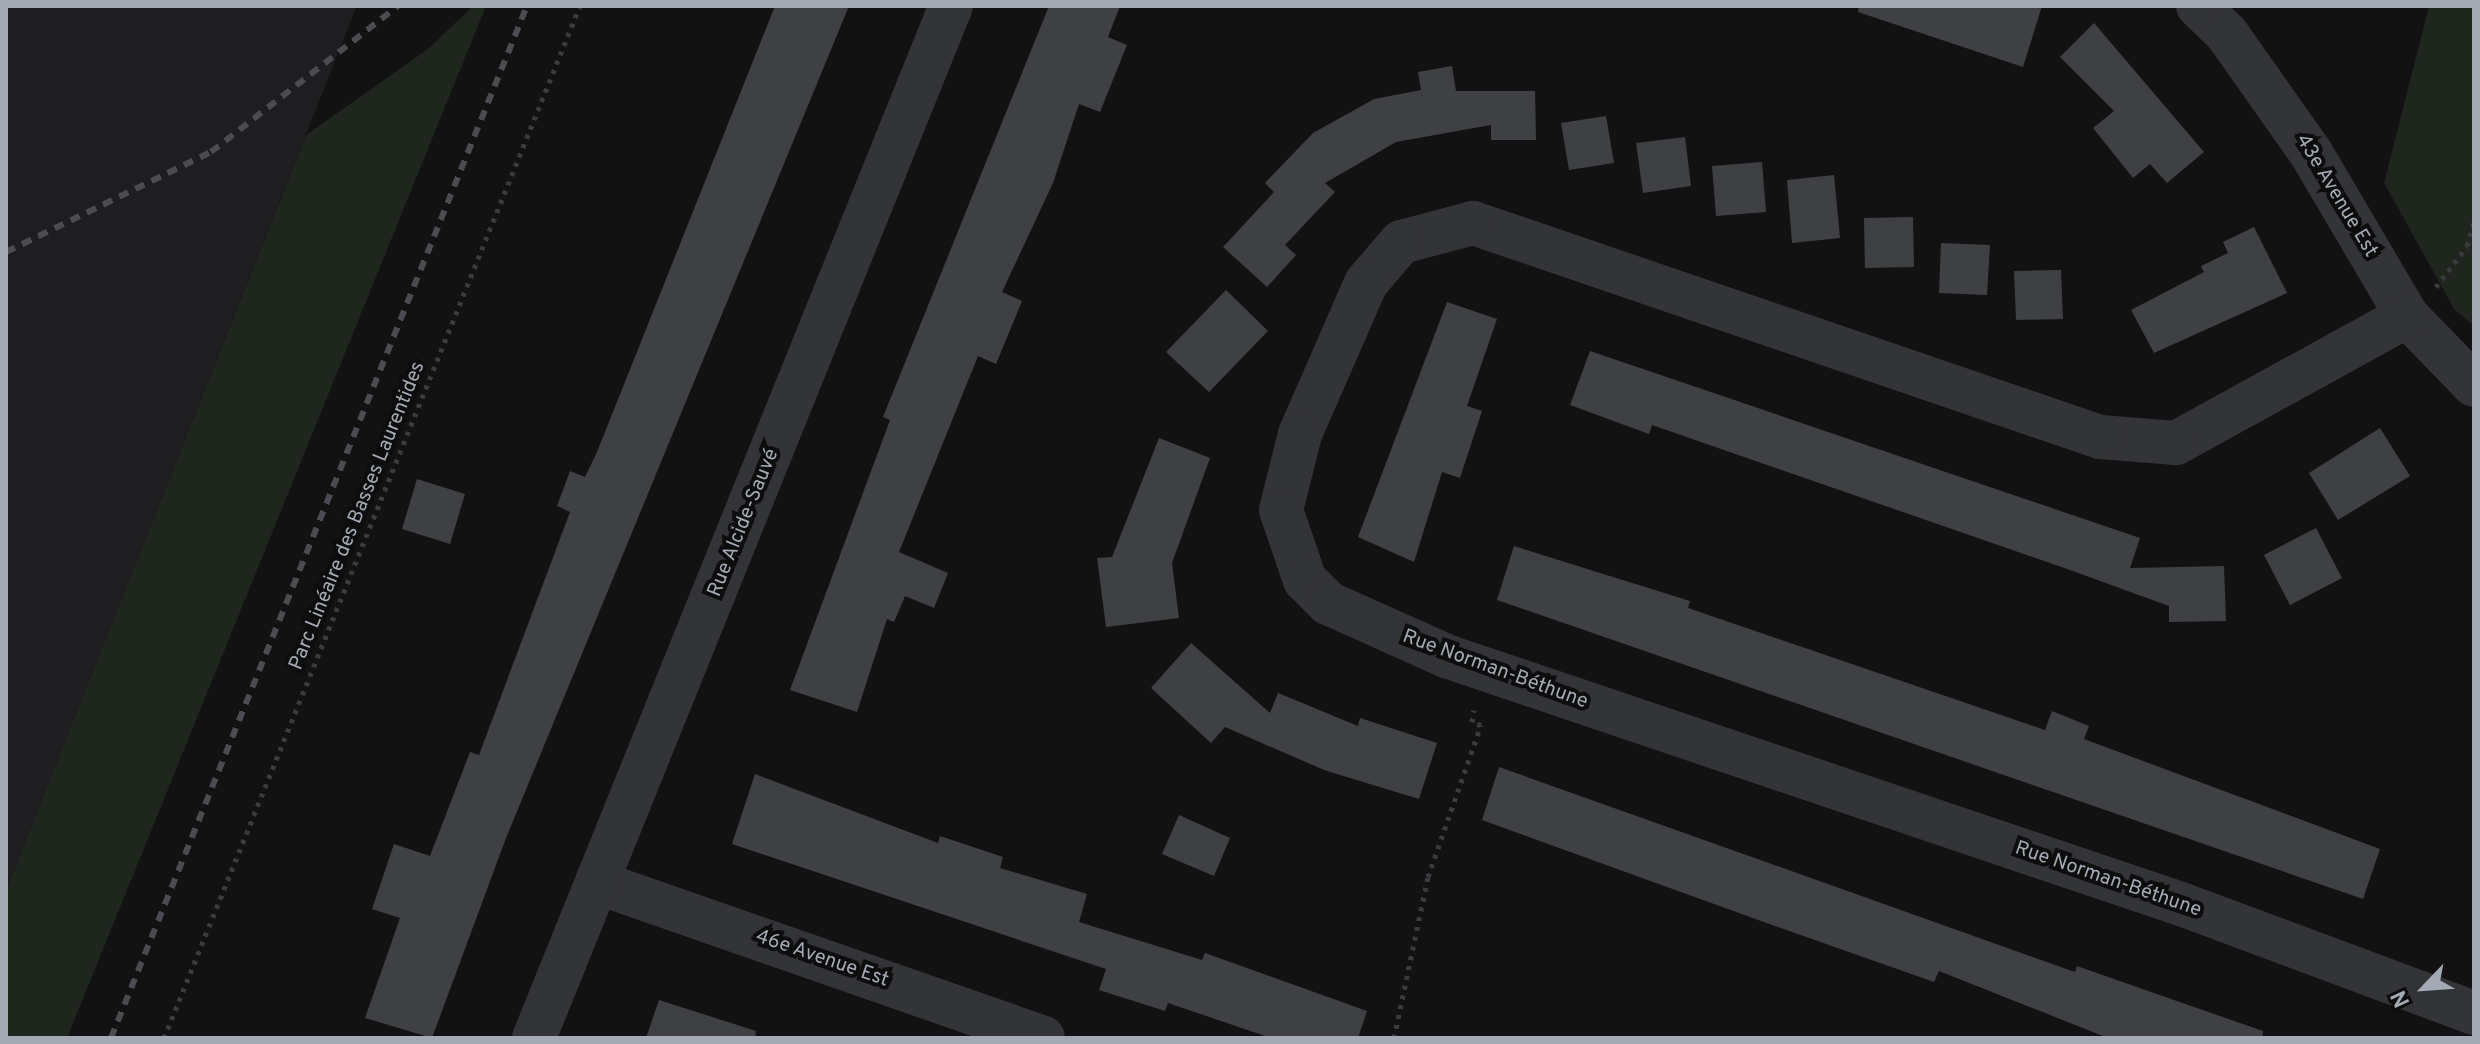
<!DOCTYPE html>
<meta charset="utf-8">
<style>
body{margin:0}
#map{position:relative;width:2480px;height:1044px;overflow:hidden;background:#121213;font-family:Overpass,sans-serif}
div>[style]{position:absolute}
.built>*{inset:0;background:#1e1e20}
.green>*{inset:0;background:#1e261e}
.building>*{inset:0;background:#3e4043}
.path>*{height:5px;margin-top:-2.5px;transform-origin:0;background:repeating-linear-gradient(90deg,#393b3f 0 4px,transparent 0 10px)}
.minor>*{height:44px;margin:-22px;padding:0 22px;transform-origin:22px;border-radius:22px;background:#333438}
.rail>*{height:6px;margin-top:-3px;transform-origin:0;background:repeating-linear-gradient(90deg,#4a4c51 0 10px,transparent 0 18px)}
span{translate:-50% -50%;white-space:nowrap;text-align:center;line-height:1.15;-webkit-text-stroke:8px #0d0d0e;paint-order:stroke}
.street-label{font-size:20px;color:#a3aab4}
.frame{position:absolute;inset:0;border:8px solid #a3aab4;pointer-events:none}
.north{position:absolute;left:2384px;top:948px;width:80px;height:80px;-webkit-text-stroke:6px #0d0d0e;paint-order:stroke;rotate:245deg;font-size:22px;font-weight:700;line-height:32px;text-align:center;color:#a3aab4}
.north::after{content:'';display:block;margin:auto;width:28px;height:36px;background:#a3aab4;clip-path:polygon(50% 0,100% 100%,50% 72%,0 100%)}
</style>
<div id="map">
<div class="built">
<div style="clip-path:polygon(6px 6px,357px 6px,6px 890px)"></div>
</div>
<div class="green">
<div style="clip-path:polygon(473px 6px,486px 6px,67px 1038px,6px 1038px,6px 890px,306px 135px,428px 49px)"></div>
<div style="clip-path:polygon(2429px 6px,2474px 6px,2474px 326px,2454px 309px,2384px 183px)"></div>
</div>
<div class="building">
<div style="clip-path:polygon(775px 6px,849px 6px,506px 838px,432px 1038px,365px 1018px,400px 918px,372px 909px,394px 844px,430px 856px,470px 752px,479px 755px,570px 512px,557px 506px,570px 471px,585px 477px,597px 452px)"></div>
<div style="clip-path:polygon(1049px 6px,1120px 6px,1108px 37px,1127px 45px,1100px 112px,1079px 104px,1053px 183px,1002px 292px,1022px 301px,996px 364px,978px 356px,899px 552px,948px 573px,934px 608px,905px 596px,894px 622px,887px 619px,857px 712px,790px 690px,890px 420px,883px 417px)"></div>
<div style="clip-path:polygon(1859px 6px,2042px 6px,2023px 67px,1858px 12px)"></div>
<div style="clip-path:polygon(2094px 23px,2204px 152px,2167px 183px,2150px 164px,2133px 178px,2093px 128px,2114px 111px,2060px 57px)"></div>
<div style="clip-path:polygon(1452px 66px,1456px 91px,1535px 91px,1536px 140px,1491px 140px,1491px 125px,1396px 142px,1325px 183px,1335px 192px,1285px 245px,1296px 255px,1267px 287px,1223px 247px,1274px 192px,1265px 183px,1313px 133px,1374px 99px,1421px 90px,1418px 72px)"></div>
<div style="clip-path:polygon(1606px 116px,1614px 163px,1569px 170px,1561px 123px)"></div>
<div style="clip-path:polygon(1685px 137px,1691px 186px,1643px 193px,1636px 143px)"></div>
<div style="clip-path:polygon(1762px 162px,1766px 212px,1716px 216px,1712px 166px)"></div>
<div style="clip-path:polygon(1834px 175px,1840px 238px,1792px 243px,1787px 180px)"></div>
<div style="clip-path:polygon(1913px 217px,1914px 267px,1865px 268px,1864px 218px)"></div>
<div style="clip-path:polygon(2254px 227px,2287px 293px,2154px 353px,2131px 310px,2204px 272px,2201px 266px,2228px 253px,2223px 242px)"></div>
<div style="clip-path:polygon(1941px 243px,1990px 245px,1987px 295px,1939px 293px)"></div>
<div style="clip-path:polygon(2061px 270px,2063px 319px,2016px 320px,2014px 271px)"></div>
<div style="clip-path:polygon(1226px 290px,1268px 331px,1209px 392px,1166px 352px)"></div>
<div style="clip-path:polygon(1447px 302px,1497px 319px,1467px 406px,1482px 411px,1460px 478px,1442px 472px,1414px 562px,1358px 537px)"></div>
<div style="clip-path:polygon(1590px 351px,2140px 538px,2130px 568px,2224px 566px,2226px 621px,2169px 622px,2169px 606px,2070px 570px,1652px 425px,1649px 434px,1570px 405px)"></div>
<div style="clip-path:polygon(2380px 428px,2410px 476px,2338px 520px,2309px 473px)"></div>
<div style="clip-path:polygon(1159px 438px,1210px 458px,1172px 563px,1179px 618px,1106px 627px,1097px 558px,1112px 557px)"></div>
<div style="clip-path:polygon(417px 479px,465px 494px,450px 544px,402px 529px)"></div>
<div style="clip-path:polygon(2316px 528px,2342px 578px,2290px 605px,2264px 555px)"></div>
<div style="clip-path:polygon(1514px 546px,1690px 601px,1688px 608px,2045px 730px,2052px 711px,2089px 726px,2084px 739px,2380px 849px,2363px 899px,1497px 600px)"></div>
<div style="clip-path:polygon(1191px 643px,1270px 713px,1278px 693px,1358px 726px,1360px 718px,1437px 743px,1419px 799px,1324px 770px,1225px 727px,1211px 743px,1151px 688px)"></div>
<div style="clip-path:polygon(1499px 767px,2075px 972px,2077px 966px,2151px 992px,2263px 1031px,2262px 1038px,2108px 1038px,1939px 971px,1934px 982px,1761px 921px,1482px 820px)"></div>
<div style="clip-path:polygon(755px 774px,938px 843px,940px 836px,1003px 857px,1000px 868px,1087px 894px,1079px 922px,1202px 960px,1205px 953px,1367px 1011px,1358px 1038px,1271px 1038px,1168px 1003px,1165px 1011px,1099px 990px,1106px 969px,732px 844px)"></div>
<div style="clip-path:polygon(1179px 815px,1230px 838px,1214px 876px,1162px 854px)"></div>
<div style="clip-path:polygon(659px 1000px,756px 1031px,755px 1038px,646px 1038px)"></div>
</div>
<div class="path">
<div style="left:2436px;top:287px;width:51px;rotate:-52.9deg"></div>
<div style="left:2467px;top:246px;width:25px;rotate:-74deg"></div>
<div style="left:164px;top:1038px;width:1113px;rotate:-68.05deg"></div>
<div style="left:1394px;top:1038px;width:165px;rotate:-78.1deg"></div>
<div style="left:1428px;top:877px;width:161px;rotate:-70.8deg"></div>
<div style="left:1481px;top:725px;width:9px;rotate:-162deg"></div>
<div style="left:1472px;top:722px;width:12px;rotate:-81deg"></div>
</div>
<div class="minor">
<div style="left:2198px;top:6px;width:40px;rotate:44deg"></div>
<div style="left:2227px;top:34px;width:146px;rotate:54.8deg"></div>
<div style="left:2311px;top:153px;width:189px;rotate:59.5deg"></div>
<div style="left:2407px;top:316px;width:96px;rotate:45.8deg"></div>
<div style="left:2407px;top:316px;width:264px;rotate:151.2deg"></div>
<div style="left:2176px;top:443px;width:76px;rotate:-175.5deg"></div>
<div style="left:2100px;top:437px;width:663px;rotate:-161.15deg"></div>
<div style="left:1473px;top:223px;width:74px;rotate:165.2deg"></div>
<div style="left:1401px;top:242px;width:54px;rotate:130.5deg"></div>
<div style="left:1366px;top:283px;width:165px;rotate:113.6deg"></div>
<div style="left:1300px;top:434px;width:78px;rotate:104deg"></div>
<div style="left:1281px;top:510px;width:74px;rotate:71.1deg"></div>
<div style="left:1305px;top:580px;width:33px;rotate:45deg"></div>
<div style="left:1328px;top:603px;width:133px;rotate:24.1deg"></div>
<div style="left:1449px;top:657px;width:773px;rotate:18.65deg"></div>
<div style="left:2181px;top:904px;width:313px;rotate:20.4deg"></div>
<div style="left:599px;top:883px;width:470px;rotate:19.2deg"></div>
<div style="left:534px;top:1038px;width:1113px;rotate:-68deg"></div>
</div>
<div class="rail">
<div style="left:6px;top:252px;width:228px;rotate:-26deg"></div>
<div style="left:211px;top:152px;width:237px;rotate:-38deg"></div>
<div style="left:111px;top:1038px;width:1113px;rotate:-68.05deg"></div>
</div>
<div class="street-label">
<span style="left:2336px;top:196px;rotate:59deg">43e Avenue Est</span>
<span style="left:358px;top:516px;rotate:-68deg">Parc Linéaire des Basses Laurentides</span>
<span style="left:744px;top:523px;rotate:-68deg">Rue Alcide-Sauvé</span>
<span style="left:1495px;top:670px;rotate:20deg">Rue Norman-Béthune</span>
<span style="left:2108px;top:880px;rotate:19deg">Rue Norman-Béthune</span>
<span style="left:822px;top:959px;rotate:19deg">46e Avenue Est</span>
</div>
<div class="frame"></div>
<div class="north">N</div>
</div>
